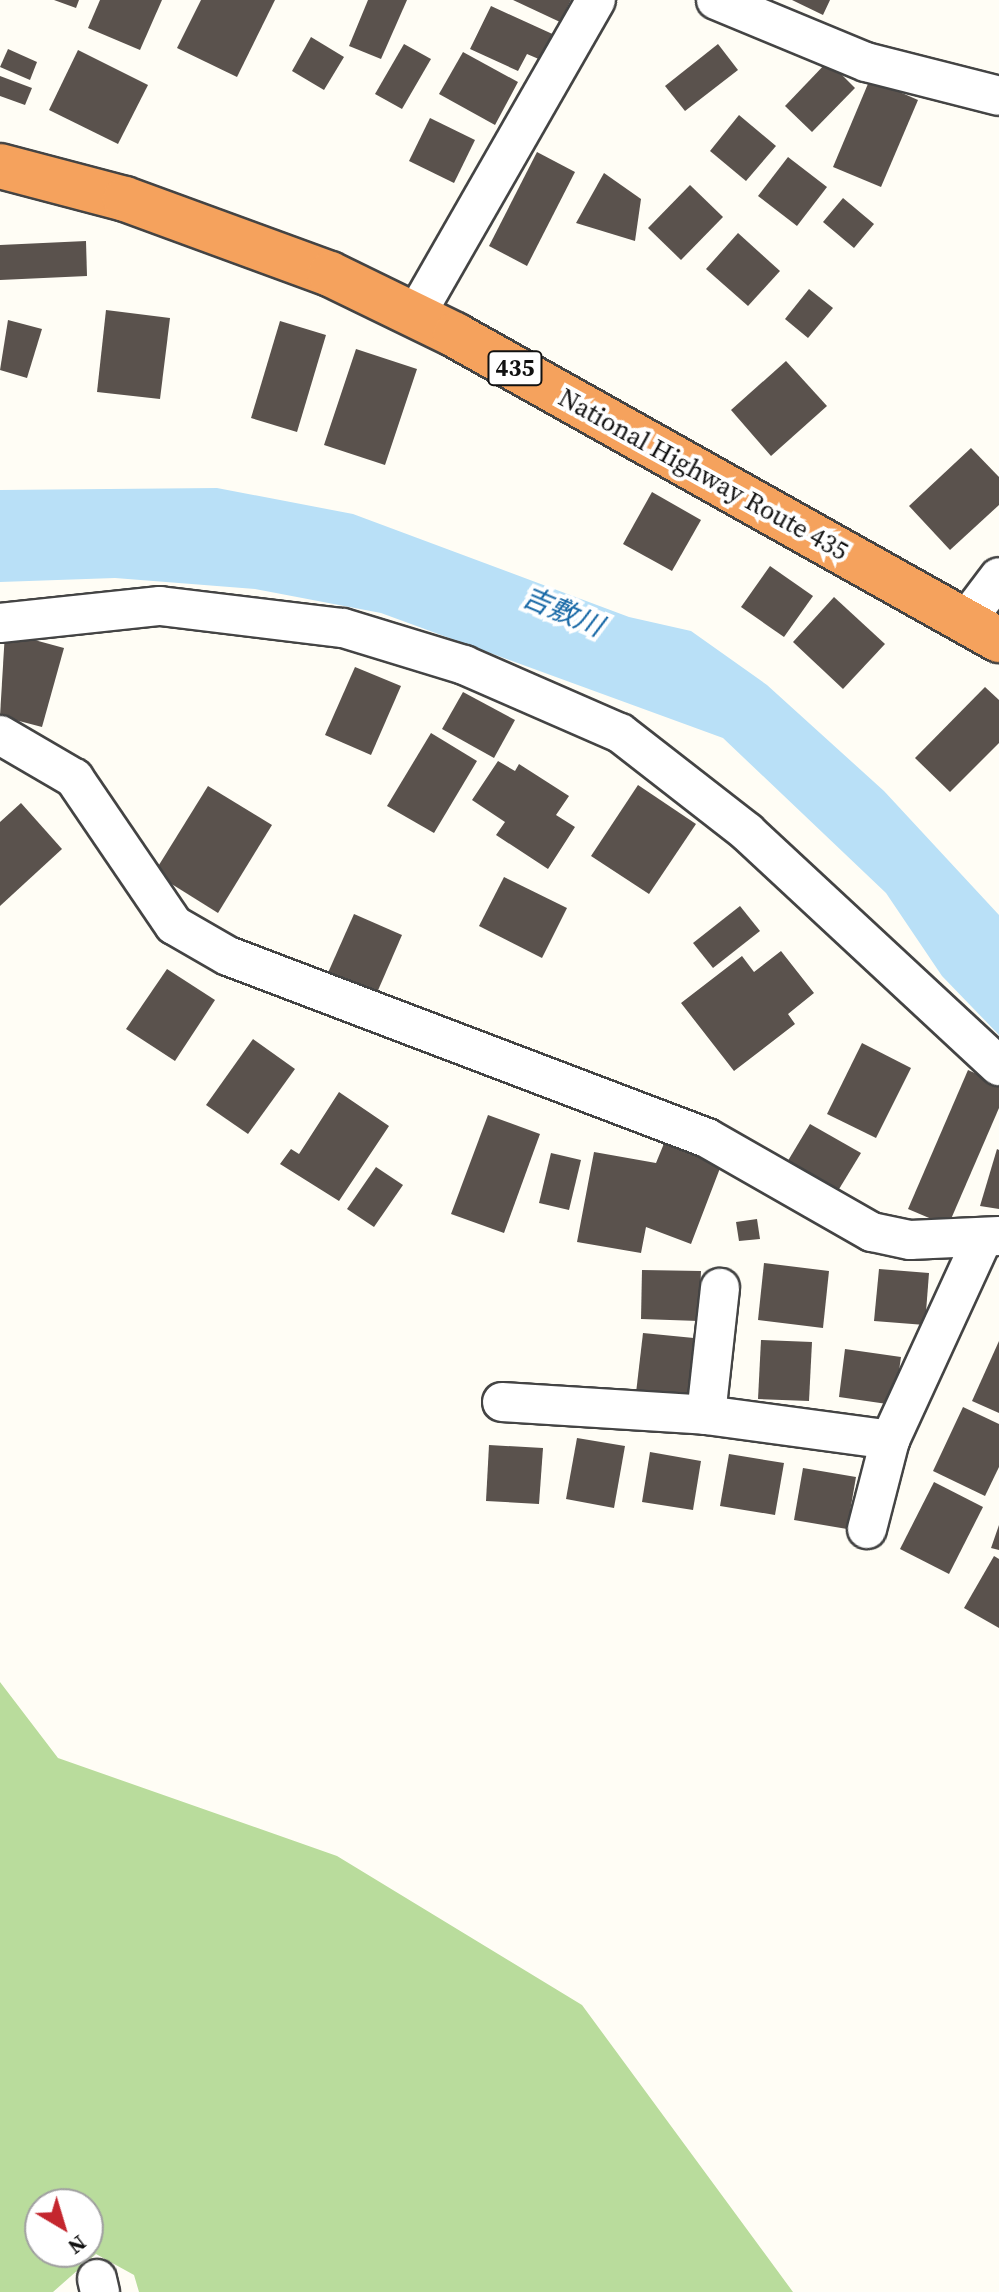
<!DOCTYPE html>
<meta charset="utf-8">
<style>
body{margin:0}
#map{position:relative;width:999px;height:2292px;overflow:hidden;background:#fffdf5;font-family:"Source Serif 4","Noto Sans JP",serif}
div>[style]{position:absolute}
.forest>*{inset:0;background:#b9dc9c}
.water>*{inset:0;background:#b9e0f7}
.building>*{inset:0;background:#5a524d}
.roads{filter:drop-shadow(2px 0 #444) drop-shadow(-2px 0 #444) drop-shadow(0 2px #444) drop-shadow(0 -2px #444)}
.street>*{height:38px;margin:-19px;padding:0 19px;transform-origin:19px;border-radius:19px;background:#fff}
.highway>*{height:44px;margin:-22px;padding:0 22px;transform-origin:22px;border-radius:22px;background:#f5a25d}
span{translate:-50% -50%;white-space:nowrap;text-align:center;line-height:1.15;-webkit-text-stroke:8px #fff;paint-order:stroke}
.shield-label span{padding:2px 6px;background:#fff;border:2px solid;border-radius:6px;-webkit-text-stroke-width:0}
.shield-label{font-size:24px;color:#111;font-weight:700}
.street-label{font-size:26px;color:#111}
.water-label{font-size:28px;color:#1768a6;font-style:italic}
.north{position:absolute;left:24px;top:2188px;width:80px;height:80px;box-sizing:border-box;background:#fff;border:2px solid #a0a0a0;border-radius:50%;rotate:142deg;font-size:22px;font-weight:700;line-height:32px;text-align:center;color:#111}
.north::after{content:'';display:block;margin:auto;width:28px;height:36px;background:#c4262e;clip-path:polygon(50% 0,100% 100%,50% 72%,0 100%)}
</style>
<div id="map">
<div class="forest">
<div style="clip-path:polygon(evenodd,0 1682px,58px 1758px,337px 1856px,582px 2005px,793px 2292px,139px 2292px,134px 2275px,96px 2254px,53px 2292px,0 2292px,0 1682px,40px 2204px,88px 2204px,88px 2252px,40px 2252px,40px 2204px)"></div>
</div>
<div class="water">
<div style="clip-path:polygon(217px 488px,353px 514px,629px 617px,691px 631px,767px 685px,884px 791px,999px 915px,999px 1035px,942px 976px,886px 893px,723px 738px,381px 613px,255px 589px,115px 578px,0 582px,0 490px)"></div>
</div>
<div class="building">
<div style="clip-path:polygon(54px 0,79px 0,76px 8px)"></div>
<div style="clip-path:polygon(100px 0,162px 0,140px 50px,88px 28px)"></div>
<div style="clip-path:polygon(201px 0,275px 0,237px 77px,177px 48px)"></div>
<div style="clip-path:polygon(368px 0,407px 0,381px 59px,349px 46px)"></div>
<div style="clip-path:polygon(513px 0,571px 0,560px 22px)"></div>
<div style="clip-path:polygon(792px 0,830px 0,823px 15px)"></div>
<div style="clip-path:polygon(491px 6px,559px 37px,548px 63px,527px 54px,518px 71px,470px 49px)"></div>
<div style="clip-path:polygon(311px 37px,344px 57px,324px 90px,292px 71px)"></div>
<div style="clip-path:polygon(404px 44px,431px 59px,402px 109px,375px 94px)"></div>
<div style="clip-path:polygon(718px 44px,738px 70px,685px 111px,665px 86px)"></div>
<div style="clip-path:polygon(8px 49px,37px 62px,30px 80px,0 67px)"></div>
<div style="clip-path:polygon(78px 50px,148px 85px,118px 144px,49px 110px)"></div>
<div style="clip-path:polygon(463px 52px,518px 82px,495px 125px,439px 94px)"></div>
<div style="clip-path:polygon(828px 61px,855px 88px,812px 132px,785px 106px)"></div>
<div style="clip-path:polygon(0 76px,32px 88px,25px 105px,0 96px)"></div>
<div style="clip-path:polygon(870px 79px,918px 100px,881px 187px,833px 167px)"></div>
<div style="clip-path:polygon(739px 115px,776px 146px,746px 181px,710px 151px)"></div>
<div style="clip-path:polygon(430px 118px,475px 140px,454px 183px,409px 161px)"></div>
<div style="clip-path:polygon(537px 152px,575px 172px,527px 266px,489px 246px)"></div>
<div style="clip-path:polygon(788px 157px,827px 187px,797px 226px,758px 196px)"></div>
<div style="clip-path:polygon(604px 173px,641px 199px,635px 241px,576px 223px)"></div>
<div style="clip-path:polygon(690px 185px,723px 217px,681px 260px,648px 228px)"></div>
<div style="clip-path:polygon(843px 198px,874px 224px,854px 248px,823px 222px)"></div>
<div style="clip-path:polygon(738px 233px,780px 271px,748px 306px,706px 269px)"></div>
<div style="clip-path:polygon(86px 241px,87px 276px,0 280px,0 245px)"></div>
<div style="clip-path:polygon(809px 289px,833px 308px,808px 338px,785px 319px)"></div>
<div style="clip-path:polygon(106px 310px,170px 318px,160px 399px,97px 392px)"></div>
<div style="clip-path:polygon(8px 320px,42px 329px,27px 378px,0 370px)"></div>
<div style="clip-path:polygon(280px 321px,326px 335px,297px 432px,251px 418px)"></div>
<div style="clip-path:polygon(356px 349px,417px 369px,385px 465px,324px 445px)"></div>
<div style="clip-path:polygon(786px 361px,827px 406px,771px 456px,731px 410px)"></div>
<div style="clip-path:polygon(971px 448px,999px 477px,999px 505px,950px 550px,909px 506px)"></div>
<div style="clip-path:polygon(652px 492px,701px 520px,672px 571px,623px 544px)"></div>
<div style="clip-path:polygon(770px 566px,813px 596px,784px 637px,741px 607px)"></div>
<div style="clip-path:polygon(834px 597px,885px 644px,843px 689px,793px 642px)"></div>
<div style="clip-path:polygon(5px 632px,64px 648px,42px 727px,0 716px)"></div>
<div style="clip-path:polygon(355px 667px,401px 686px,371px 755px,325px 735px)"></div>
<div style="clip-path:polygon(985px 687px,999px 700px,999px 743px,950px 792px,915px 758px)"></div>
<div style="clip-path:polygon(463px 692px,515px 720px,494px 758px,442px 729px)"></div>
<div style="clip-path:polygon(431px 733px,477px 761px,434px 833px,387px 806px)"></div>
<div style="clip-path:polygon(498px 761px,515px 771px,519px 764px,569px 796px,556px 815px,575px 827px,548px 869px,496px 835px,505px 822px,472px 800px)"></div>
<div style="clip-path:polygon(638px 785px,696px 824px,649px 894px,591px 856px)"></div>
<div style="clip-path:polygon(208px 786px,272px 825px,218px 913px,154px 873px)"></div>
<div style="clip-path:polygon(21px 803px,62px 849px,0 906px,0 822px)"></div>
<div style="clip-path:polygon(504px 877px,567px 908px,542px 958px,479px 926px)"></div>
<div style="clip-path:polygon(740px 906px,760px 931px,713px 968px,693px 943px)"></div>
<div style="clip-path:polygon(354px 914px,402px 935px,376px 995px,327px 975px)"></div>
<div style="clip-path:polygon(781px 951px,814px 993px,788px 1014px,795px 1024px,734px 1071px,681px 1003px,742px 956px,754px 972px)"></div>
<div style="clip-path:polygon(167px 969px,215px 1000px,175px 1061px,126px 1029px)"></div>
<div style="clip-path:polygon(253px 1039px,295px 1069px,248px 1134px,206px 1105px)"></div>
<div style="clip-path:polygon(862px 1043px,911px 1068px,876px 1138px,827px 1114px)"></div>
<div style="clip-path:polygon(968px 1070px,999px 1084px,999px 1108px,948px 1226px,908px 1209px)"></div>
<div style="clip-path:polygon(339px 1092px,389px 1126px,339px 1201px,280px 1164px,291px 1149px,299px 1154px)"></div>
<div style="clip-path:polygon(488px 1115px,540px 1134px,504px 1233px,451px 1214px)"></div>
<div style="clip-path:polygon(810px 1124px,861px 1153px,833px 1199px,783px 1169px)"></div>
<div style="clip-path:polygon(665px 1141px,722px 1163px,691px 1244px,646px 1227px,641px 1253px,577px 1242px,594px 1152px,656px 1163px)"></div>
<div style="clip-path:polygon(997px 1149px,999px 1150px,999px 1209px,980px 1206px)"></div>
<div style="clip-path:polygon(551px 1153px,581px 1160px,569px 1210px,539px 1203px)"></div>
<div style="clip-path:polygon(376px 1167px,403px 1185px,374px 1227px,347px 1209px)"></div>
<div style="clip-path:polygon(757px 1219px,760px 1239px,739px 1241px,736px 1222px)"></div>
<div style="clip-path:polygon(764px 1263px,829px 1271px,823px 1328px,758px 1320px)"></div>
<div style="clip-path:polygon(879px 1269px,929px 1273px,925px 1325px,874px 1321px)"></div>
<div style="clip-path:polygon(642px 1270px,701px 1271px,699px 1321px,641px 1319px)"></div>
<div style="clip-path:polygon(643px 1333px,704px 1339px,697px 1399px,636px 1393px)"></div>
<div style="clip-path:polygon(761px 1340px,812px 1342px,809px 1401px,758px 1399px)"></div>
<div style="clip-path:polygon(999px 1341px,999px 1413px,972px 1401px)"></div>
<div style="clip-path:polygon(845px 1349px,901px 1357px,894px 1405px,839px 1397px)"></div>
<div style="clip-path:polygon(963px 1407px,999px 1424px,999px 1467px,985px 1496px,933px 1471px)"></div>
<div style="clip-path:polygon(577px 1438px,625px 1446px,614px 1508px,566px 1499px)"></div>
<div style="clip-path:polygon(489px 1445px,543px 1448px,539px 1504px,486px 1501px)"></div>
<div style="clip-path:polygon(650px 1452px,701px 1461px,693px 1510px,642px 1502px)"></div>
<div style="clip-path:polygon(729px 1454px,784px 1463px,775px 1515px,720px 1506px)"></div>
<div style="clip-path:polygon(803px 1468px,856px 1477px,847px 1529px,794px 1520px)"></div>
<div style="clip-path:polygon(934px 1482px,983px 1507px,949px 1574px,900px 1549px)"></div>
<div style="clip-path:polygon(999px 1525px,999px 1550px,991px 1548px)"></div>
<div style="clip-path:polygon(994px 1556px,999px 1559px,999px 1628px,964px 1608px)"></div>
</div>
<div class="roads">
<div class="street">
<div style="left:716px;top:0;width:162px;rotate:22.5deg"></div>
<div style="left:866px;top:62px;width:137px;rotate:14.3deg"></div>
<div style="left:415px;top:316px;width:364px;rotate:-60.2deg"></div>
<div style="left:965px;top:622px;width:56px;rotate:-52.9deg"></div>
<div style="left:0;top:623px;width:161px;rotate:-6.1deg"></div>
<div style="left:160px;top:606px;width:184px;rotate:6.9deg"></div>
<div style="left:343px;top:628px;width:127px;rotate:17deg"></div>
<div style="left:464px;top:665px;width:170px;rotate:23.6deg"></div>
<div style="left:620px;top:733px;width:161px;rotate:37.9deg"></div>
<div style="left:747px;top:832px;width:344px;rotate:42.9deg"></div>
<div style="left:0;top:735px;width:86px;rotate:30.2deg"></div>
<div style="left:74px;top:778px;width:178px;rotate:55.8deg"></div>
<div style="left:174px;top:925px;width:62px;rotate:29.9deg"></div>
<div style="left:228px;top:956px;width:512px;rotate:20.8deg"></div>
<div style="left:707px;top:1138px;width:190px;rotate:29.7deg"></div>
<div style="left:872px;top:1232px;width:39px;rotate:12deg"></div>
<div style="left:910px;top:1240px;width:89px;rotate:-2.6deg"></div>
<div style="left:502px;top:1402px;width:204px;rotate:3.6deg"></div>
<div style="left:706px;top:1415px;width:186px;rotate:7.7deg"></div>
<div style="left:706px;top:1415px;width:128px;rotate:-83.7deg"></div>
<div style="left:867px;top:1529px;width:92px;rotate:-75.5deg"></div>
<div style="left:890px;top:1440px;width:222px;rotate:-65.3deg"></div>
<div style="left:97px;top:2279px;width:13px;rotate:77deg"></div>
</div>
<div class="highway">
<div style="left:0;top:166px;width:129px;rotate:14.8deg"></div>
<div style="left:125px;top:199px;width:218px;rotate:20.1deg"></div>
<div style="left:330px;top:274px;width:139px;rotate:26deg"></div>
<div style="left:455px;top:335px;width:624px;rotate:29.28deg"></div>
</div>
</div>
<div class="shield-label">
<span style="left:515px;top:368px">435</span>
</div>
<div class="street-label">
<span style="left:703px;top:475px;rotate:29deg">National Highway Route 435</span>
</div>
<div class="water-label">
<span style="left:563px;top:611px;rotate:23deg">吉敷川</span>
</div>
<div class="north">N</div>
</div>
